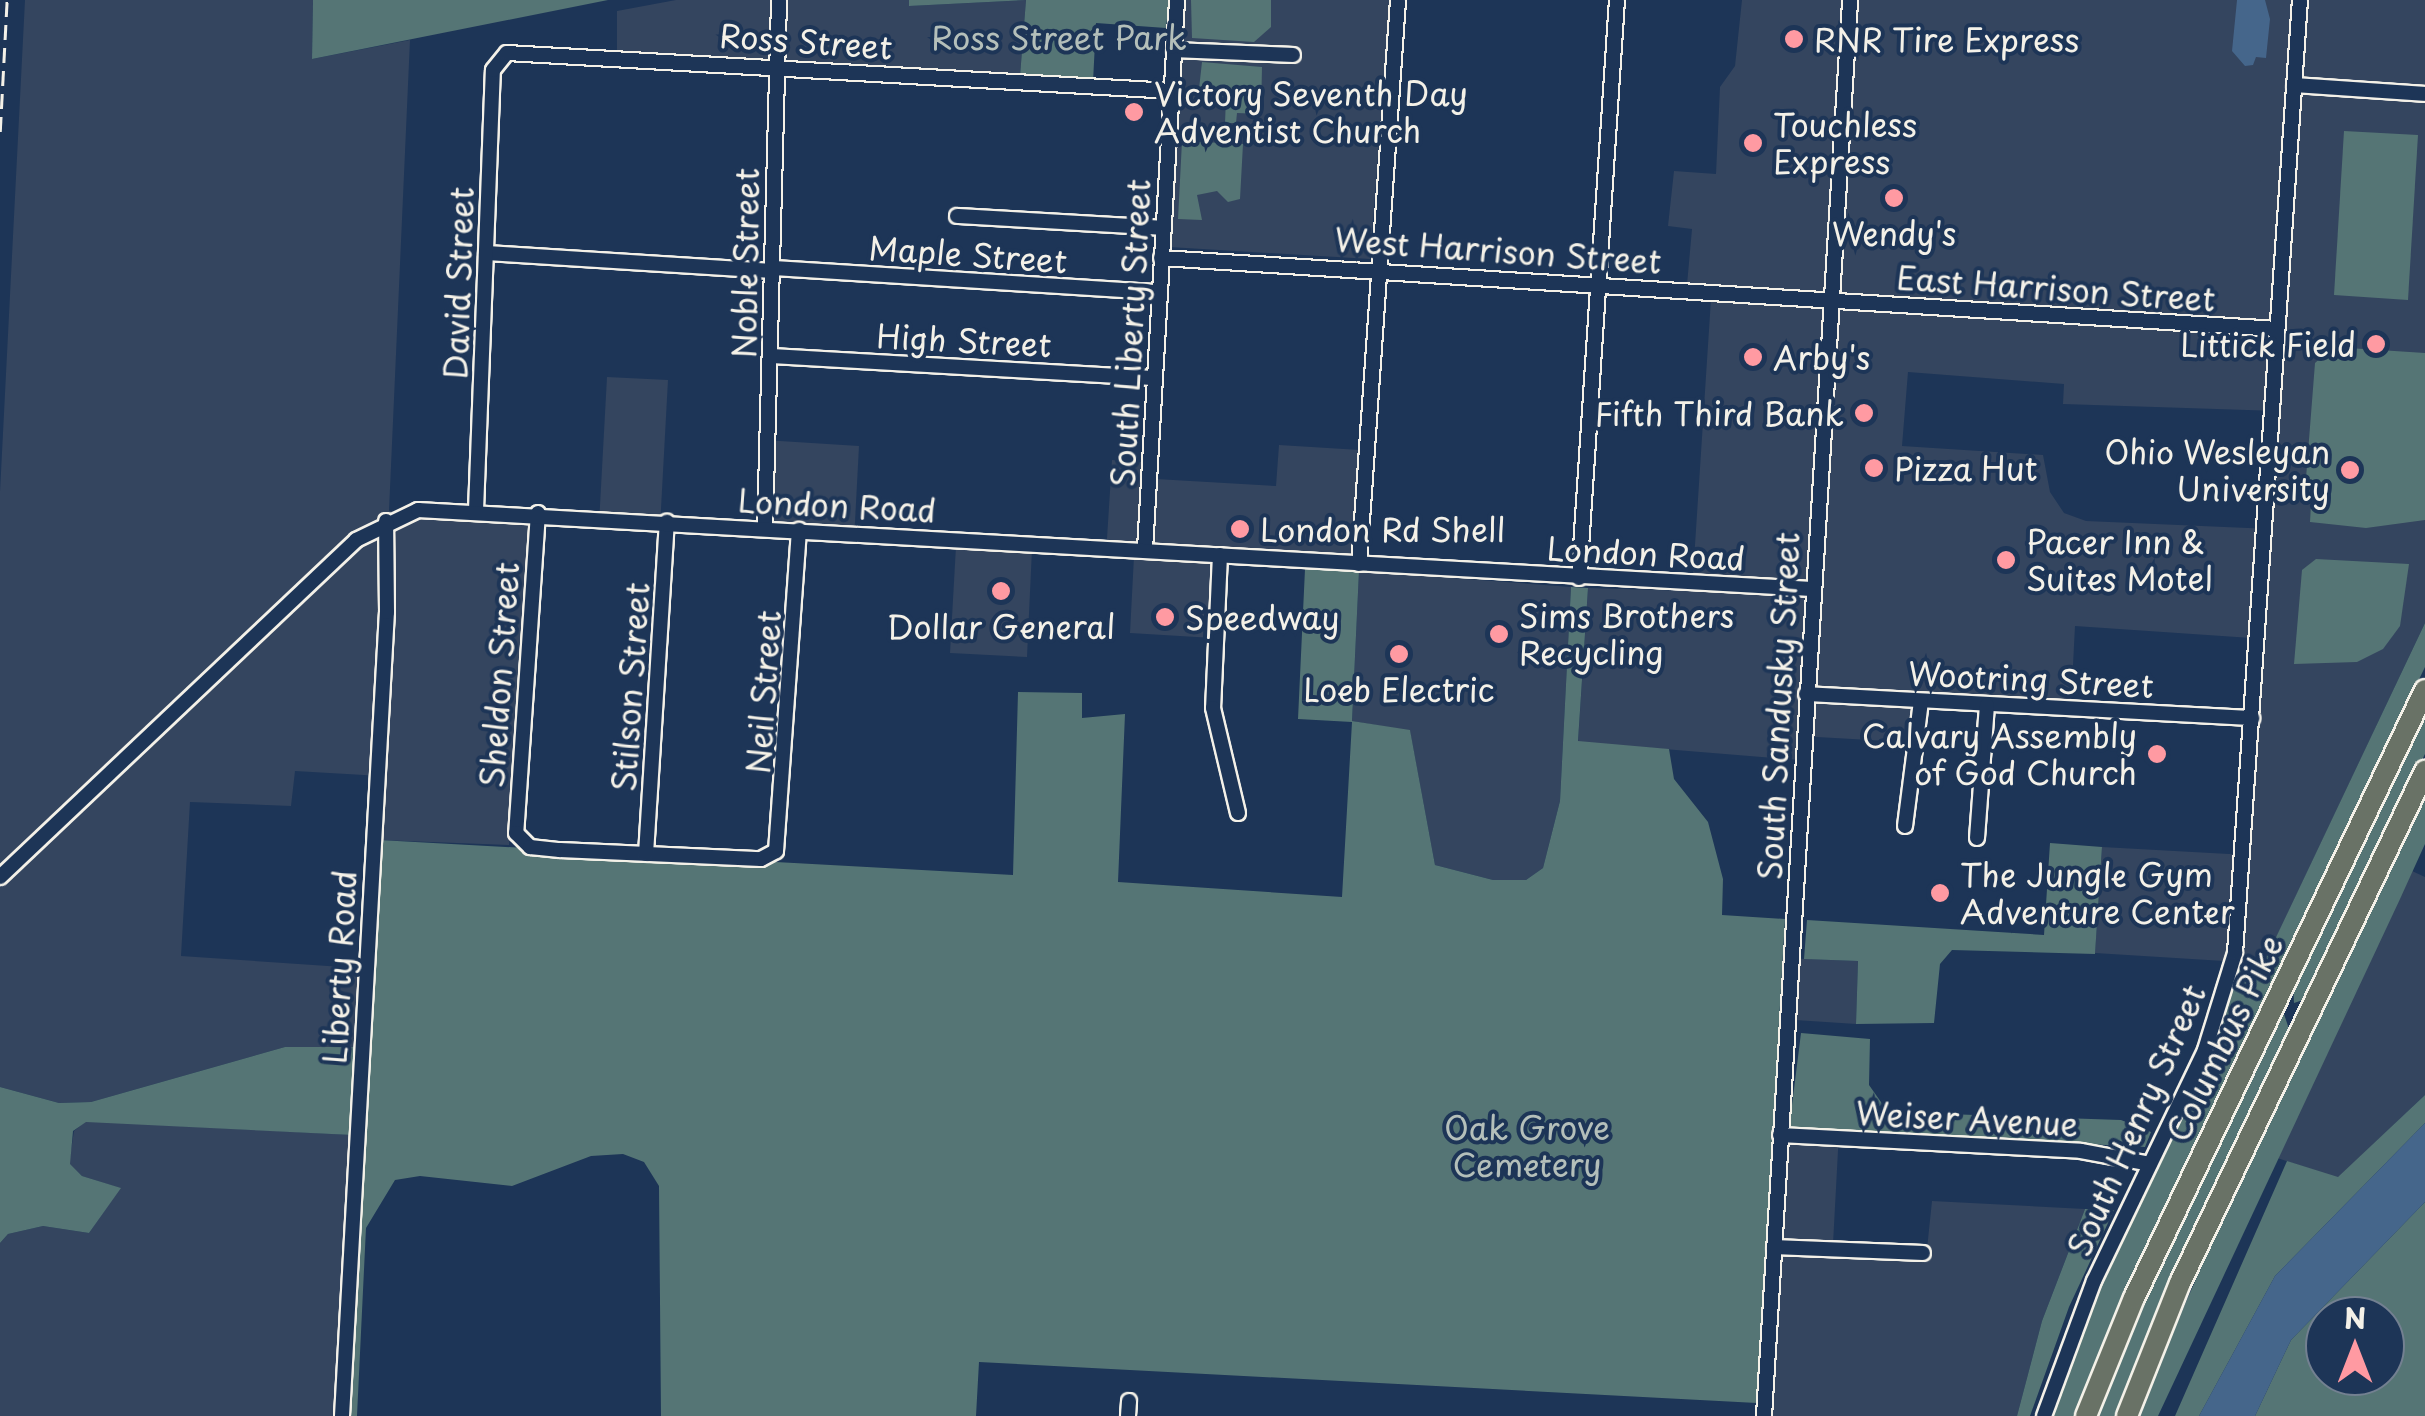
<!DOCTYPE html>
<style>
body{margin:0}
#map{position:relative;width:2425px;height:1416px;overflow:hidden;background:#1d3557;font-family:"Playpen Sans",sans-serif}
div>[style]{position:absolute}
.built>*{inset:0;background:#34455f}
.green>*{inset:0;background:#557575}
.water>*{inset:0;background:#45668b}
.roads{filter:drop-shadow(2px 0 #f4f1e8) drop-shadow(-2px 0 #f4f1e8) drop-shadow(0 2px #f4f1e8) drop-shadow(0 -2px #f4f1e8)}
.minor>*{height:14px;margin:-7px;padding:0 7px;transform-origin:7px;border-radius:7px;background:#1d3557}
.highway>*{height:20px;margin:-10px;padding:0 10px;transform-origin:10px;border-radius:10px;background:#697266}
.rail>*{height:2.5px;margin-top:-1.25px;transform-origin:0;background:repeating-linear-gradient(90deg,#f4f1e8 0 15px,transparent 0 23px)}
.dots>*{width:28px;height:28px;translate:-50% -50%;box-sizing:border-box;border:5px solid #1d3557;border-radius:50%}
span{translate:-50% -50%;white-space:nowrap;text-align:center;line-height:1.15;-webkit-text-stroke:8px #1d3557;paint-order:stroke}
.park-label{font-size:32px;color:#b4bfba}
.poi-label{font-size:32px;color:#f4f1e8}
.left{translate:0 -50%;text-align:left}
.right{translate:-100% -50%;text-align:right}
.street-label{font-size:32px;color:#f4f1e8}
.north{position:absolute;left:2305px;top:1296px;width:100px;height:100px;box-sizing:border-box;background:#1d3557;border:2px solid #738091;border-radius:50%;rotate:0deg;font-size:28px;font-weight:700;line-height:40px;text-align:center;color:#f4f1e8}
.north::after{content:'';display:block;margin:auto;width:35px;height:45px;background:#ff9aa2;clip-path:polygon(50% 0,100% 100%,50% 72%,0 100%)}
</style>
<div id="map">
<div class="built">
<div style="clip-path:polygon(25px 0,313px 0,312px 59px,410px 40px,389px 511px,532px 518px,509px 845px,379px 840px,381px 776px,295px 771px,291px 806px,190px 802px,181px 956px,372px 969px,368px 1048px,285px 1047px,91px 1102px,59px 1103px,0 1087px,0 492px)"></div>
<div style="clip-path:polygon(676px 0,909px 0,909px 6px,1026px 0,1020px 76px,617px 51px,617px 11px)"></div>
<div style="clip-path:polygon(1184px 0,1390px 0,1370px 259px,1169px 247px)"></div>
<div style="clip-path:polygon(evenodd,1742px 0,2425px 0,2425px 623px,2260px 972px,2239px 970px,2240px 962px,2095px 953px,2102px 847px,2247px 855px,2266px 639px,2075px 626px,2071px 705px,1926px 700px,1923px 743px,1799px 736px,1799px 760px,1578px 742px,1588px 588px,1692px 591px,1711px 299px,1686px 296px,1692px 229px,1668px 226px,1674px 171px,1716px 174px,1720px 87px,1735px 66px,1742px 0,1908px 372px,2064px 384px,2063px 404px,2278px 411px,2271px 529px,2086px 521px,2064px 513px,2050px 492px,2043px 455px,1902px 446px,1908px 372px)"></div>
<div style="clip-path:polygon(607px 377px,668px 380px,660px 527px,599px 524px)"></div>
<div style="clip-path:polygon(764px 440px,859px 446px,854px 541px,758px 536px)"></div>
<div style="clip-path:polygon(1279px 445px,1360px 450px,1353px 571px,1218px 563px,1213px 638px,1130px 633px,1134px 556px,1106px 554px,1112px 460px,1156px 463px,1156px 479px,1276px 486px)"></div>
<div style="clip-path:polygon(956px 546px,1032px 549px,1027px 657px,950px 653px)"></div>
<div style="clip-path:polygon(1359px 571px,1571px 587px,1560px 801px,1543px 868px,1526px 880px,1493px 880px,1435px 865px,1410px 731px,1352px 721px)"></div>
<div style="clip-path:polygon(2412px 871px,2425px 877px,2425px 1095px,2338px 1178px,2274px 1157px)"></div>
<div style="clip-path:polygon(1782px 958px,1858px 961px,1856px 1024px,1780px 1019px)"></div>
<div style="clip-path:polygon(86px 1121px,352px 1135px,337px 1416px,0 1416px,0 1243px,8px 1234px,43px 1226px,89px 1233px,120px 1188px,82px 1176px,69px 1164px,74px 1131px)"></div>
<div style="clip-path:polygon(1773px 1129px,1839px 1132px,1833px 1244px,1927px 1249px,1932px 1201px,2085px 1209px,2042px 1321px,2017px 1416px,1756px 1416px)"></div>
</div>
<div class="green">
<div style="clip-path:polygon(313px 0,608px 0,312px 59px)"></div>
<div style="clip-path:polygon(909px 0,1169px 0,1166px 28px,1096px 23px,1093px 82px,1020px 76px,1026px 0,909px 6px)"></div>
<div style="clip-path:polygon(1191px 0,1271px 0,1271px 27px,1254px 42px,1192px 38px)"></div>
<div style="clip-path:polygon(1202px 62px,1262px 67px,1261px 114px,1237px 113px,1236px 123px,1225px 123px,1226px 98px,1199px 89px)"></div>
<div style="clip-path:polygon(2344px 131px,2418px 135px,2408px 300px,2334px 295px)"></div>
<div style="clip-path:polygon(1182px 141px,1243px 144px,1240px 199px,1228px 202px,1217px 191px,1197px 195px,1202px 220px,1178px 219px)"></div>
<div style="clip-path:polygon(2333px 347px,2425px 353px,2425px 520px,2366px 528px,2310px 522px,2312px 488px,2306px 478px,2315px 363px)"></div>
<div style="clip-path:polygon(2316px 559px,2409px 564px,2400px 626px,2383px 649px,2357px 662px,2294px 664px,2302px 570px)"></div>
<div style="clip-path:polygon(1305px 569px,1359px 571px,1352px 721px,1410px 730px,1435px 865px,1493px 880px,1526px 880px,1543px 868px,1560px 801px,1571px 587px,1588px 588px,1578px 741px,1669px 749px,1674px 779px,1708px 822px,1723px 879px,1722px 915px,1785px 919px,1757px 1403px,979px 1362px,976px 1416px,661px 1416px,659px 1186px,644px 1162px,623px 1154px,591px 1156px,512px 1186px,420px 1176px,395px 1180px,366px 1228px,357px 1416px,347px 1416px,379px 840px,1013px 875px,1018px 692px,1082px 693px,1082px 718px,1125px 714px,1118px 882px,1342px 897px,1352px 722px,1298px 719px)"></div>
<div style="clip-path:polygon(2425px 623px,2425px 667px,2176px 1183px,2074px 1416px,2051px 1416px,2092px 1300px,2218px 1034px,2239px 970px,2260px 971px)"></div>
<div style="clip-path:polygon(2425px 708px,2425px 754px,2306px 999px,2294px 1003px,2293px 984px)"></div>
<div style="clip-path:polygon(2425px 795px,2425px 844px,2400px 899px,2158px 1416px,2136px 1416px,2232px 1197px)"></div>
<div style="clip-path:polygon(2050px 843px,2102px 847px,2095px 954px,1952px 950px,1940px 964px,1934px 1023px,1856px 1024px,1858px 961px,1804px 959px,1807px 920px,2044px 935px)"></div>
<div style="clip-path:polygon(2284px 1014px,2290px 1032px,2184px 1254px,2117px 1416px,2095px 1416px,2117px 1351px,2275px 1018px)"></div>
<div style="clip-path:polygon(1801px 1033px,1870px 1039px,1869px 1085px,1888px 1112px,2121px 1120px,2151px 1132px,2145px 1147px,1789px 1129px)"></div>
<div style="clip-path:polygon(285px 1047px,355px 1047px,352px 1135px,86px 1122px,73px 1131px,70px 1164px,82px 1176px,121px 1188px,89px 1233px,43px 1226px,8px 1234px,0 1243px,0 1087px,59px 1103px,91px 1102px)"></div>
<div style="clip-path:polygon(2425px 1095px,2425px 1123px,2275px 1276px,2199px 1416px,2175px 1416px,2287px 1161px,2338px 1177px)"></div>
<div style="clip-path:polygon(evenodd,2425px 1202px,2425px 1416px,2255px 1416px,2291px 1340px,2425px 1202px,2325px 1316px,2385px 1316px,2385px 1376px,2325px 1376px,2325px 1316px)"></div>
<div style="clip-path:polygon(2085px 1209px,2114px 1210px,2069px 1307px,2030px 1416px,2017px 1416px,2042px 1321px)"></div>
</div>
<div class="water">
<div style="clip-path:polygon(2237px 0,2265px 0,2270px 19px,2266px 58px,2256px 57px,2253px 65px,2245px 66px,2232px 51px)"></div>
<div style="clip-path:polygon(2425px 1123px,2425px 1202px,2291px 1340px,2255px 1416px,2199px 1416px,2275px 1276px)"></div>
</div>
<div class="roads">
<div class="minor">
<div style="left:1174px;top:50px;width:119px;rotate:2.4deg"></div>
<div style="left:2294px;top:85px;width:131px;rotate:3.9deg"></div>
<div style="left:957px;top:216px;width:206px;rotate:3.3deg"></div>
<div style="left:486px;top:253px;width:288px;rotate:3.6deg"></div>
<div style="left:1161px;top:258px;width:1118px;rotate:3.64deg"></div>
<div style="left:773px;top:268px;width:387px;rotate:3.6deg"></div>
<div style="left:770px;top:356px;width:385px;rotate:3.3deg"></div>
<div style="left:476px;top:510px;width:440px;rotate:-87.8deg"></div>
<div style="left:493px;top:70px;width:22px;rotate:-51deg"></div>
<div style="left:507px;top:53px;width:666px;rotate:3.27deg"></div>
<div style="left:538px;top:513px;width:321px;rotate:93.9deg"></div>
<div style="left:516px;top:833px;width:20px;rotate:45deg"></div>
<div style="left:530px;top:847px;width:30px;rotate:6deg"></div>
<div style="left:560px;top:850px;width:201px;rotate:2.6deg"></div>
<div style="left:761px;top:859px;width:17px;rotate:-28deg"></div>
<div style="left:776px;top:851px;width:322px;rotate:-85.9deg"></div>
<div style="left:765px;top:528px;width:528px;rotate:-88.48deg"></div>
<div style="left:1145px;top:549px;width:550px;rotate:-86.66deg"></div>
<div style="left:1220px;top:555px;width:153px;rotate:92.6deg"></div>
<div style="left:1213px;top:708px;width:108px;rotate:76.6deg"></div>
<div style="left:1359px;top:564px;width:565px;rotate:-86.04deg"></div>
<div style="left:1579px;top:578px;width:579px;rotate:-86.24deg"></div>
<div style="left:1806px;top:694px;width:447px;rotate:3.1deg"></div>
<div style="left:1905px;top:826px;width:126px;rotate:-82.7deg"></div>
<div style="left:1977px;top:838px;width:133px;rotate:-85.7deg"></div>
<div style="left:646px;top:854px;width:333px;rotate:-86.4deg"></div>
<div style="left:0;top:877px;width:490px;rotate:-43.4deg"></div>
<div style="left:356px;top:540px;width:69px;rotate:-25.8deg"></div>
<div style="left:418px;top:510px;width:1396px;rotate:3.24deg"></div>
<div style="left:1780px;top:1135px;width:301px;rotate:3deg"></div>
<div style="left:2081px;top:1151px;width:70px;rotate:10.7deg"></div>
<div style="left:1774px;top:1247px;width:149px;rotate:2.3deg"></div>
<div style="left:342px;top:1416px;width:805px;rotate:-86.8deg"></div>
<div style="left:387px;top:612px;width:91px;rotate:-90.6deg"></div>
<div style="left:1128px;top:1416px;width:15px;rotate:-86deg"></div>
<div style="left:1764px;top:1416px;width:1419px;rotate:-86.52deg"></div>
<div style="left:2044px;top:1416px;width:144px;rotate:-69.7deg"></div>
<div style="left:2094px;top:1281px;width:256px;rotate:-64.3deg"></div>
<div style="left:2205px;top:1050px;width:102px;rotate:-72.8deg"></div>
<div style="left:2235px;top:953px;width:955px;rotate:-86.1deg"></div>
</div>
<div class="highway">
<div style="left:2086px;top:1416px;width:127px;rotate:-67.9deg"></div>
<div style="left:2134px;top:1298px;width:674px;rotate:-64.42deg"></div>
<div style="left:2127px;top:1416px;width:143px;rotate:-68.3deg"></div>
<div style="left:2180px;top:1283px;width:568px;rotate:-64.43deg"></div>
</div>
</div>
<div class="rail">
<div style="left:0;top:132px;width:132px;rotate:-87deg"></div>
</div>
<div class="dots">
<div style="left:1794px;top:39px;background:#ff9aa2"></div>
<div style="left:1134px;top:112px;background:#ff9aa2"></div>
<div style="left:1753px;top:143px;background:#ff9aa2"></div>
<div style="left:1894px;top:198px;background:#ff9aa2"></div>
<div style="left:2376px;top:344px;background:#ff9aa2"></div>
<div style="left:1753px;top:357px;background:#ff9aa2"></div>
<div style="left:1864px;top:413px;background:#ff9aa2"></div>
<div style="left:1874px;top:468px;background:#ff9aa2"></div>
<div style="left:2350px;top:470px;background:#ff9aa2"></div>
<div style="left:1240px;top:529px;background:#ff9aa2"></div>
<div style="left:2006px;top:560px;background:#ff9aa2"></div>
<div style="left:1001px;top:591px;background:#ff9aa2"></div>
<div style="left:1165px;top:617px;background:#ff9aa2"></div>
<div style="left:1499px;top:634px;background:#ff9aa2"></div>
<div style="left:1399px;top:654px;background:#ff9aa2"></div>
<div style="left:2157px;top:754px;background:#ff9aa2"></div>
<div style="left:1940px;top:893px;background:#ff9aa2"></div>
</div>
<div class="park-label">
<span style="left:1059px;top:37px">Ross Street Park</span>
<span style="left:1527px;top:1146px">Oak Grove<br>Cemetery</span>
</div>
<div class="poi-label">
<span class="left" style="left:1814px;top:39px">RNR Tire Express</span>
<span class="left" style="left:1154px;top:112px">Victory Seventh Day<br>Adventist Church</span>
<span class="left" style="left:1773px;top:143px">Touchless<br>Express</span>
<span style="left:1894px;top:233px">Wendy's</span>
<span class="right" style="left:2356px;top:344px">Littick Field</span>
<span class="left" style="left:1773px;top:357px">Arby's</span>
<span class="right" style="left:1844px;top:413px">Fifth Third Bank</span>
<span class="right" style="left:2330px;top:470px">Ohio Wesleyan<br>University</span>
<span class="left" style="left:1894px;top:468px">Pizza Hut</span>
<span class="left" style="left:1260px;top:529px">London Rd Shell</span>
<span class="left" style="left:2026px;top:560px">Pacer Inn &amp;<br>Suites Motel</span>
<span class="left" style="left:1519px;top:634px">Sims Brothers<br>Recycling</span>
<span class="left" style="left:1185px;top:617px">Speedway</span>
<span style="left:1001px;top:626px">Dollar General</span>
<span style="left:1399px;top:689px">Loeb Electric</span>
<span class="right" style="left:2137px;top:754px">Calvary Assembly<br>of God Church</span>
<span class="left" style="left:1960px;top:893px">The Jungle Gym<br>Adventure Center</span>
</div>
<div class="street-label">
<span style="left:806px;top:41px;rotate:4deg">Ross Street</span>
<span style="left:1498px;top:250px;rotate:4deg">West Harrison Street</span>
<span style="left:968px;top:254px;rotate:4deg">Maple Street</span>
<span style="left:745px;top:263px;rotate:-89deg">Noble Street</span>
<span style="left:458px;top:283px;rotate:-88deg">David Street</span>
<span style="left:2056px;top:288px;rotate:4deg">East Harrison Street</span>
<span style="left:1130px;top:333px;rotate:-87deg">South Liberty Street</span>
<span style="left:964px;top:340px;rotate:3deg">High Street</span>
<span style="left:837px;top:505px;rotate:3deg">London Road</span>
<span style="left:1646px;top:553px;rotate:3deg">London Road</span>
<span style="left:499px;top:675px;rotate:-86deg">Sheldon Street</span>
<span style="left:2031px;top:679px;rotate:3deg">Wootring Street</span>
<span style="left:630px;top:687px;rotate:-86deg">Stilson Street</span>
<span style="left:763px;top:692px;rotate:-86deg">Neil Street</span>
<span style="left:1778px;top:706px;rotate:-87deg">South Sandusky Street</span>
<span style="left:339px;top:967px;rotate:-87deg">Liberty Road</span>
<span style="left:2224px;top:1038px;rotate:-64deg">Columbus Pike</span>
<span style="left:1967px;top:1118px;rotate:3deg">Weiser Avenue</span>
<span style="left:2136px;top:1120px;rotate:-66deg">South Henry Street</span>
</div>
<div class="north">N</div>
</div>
